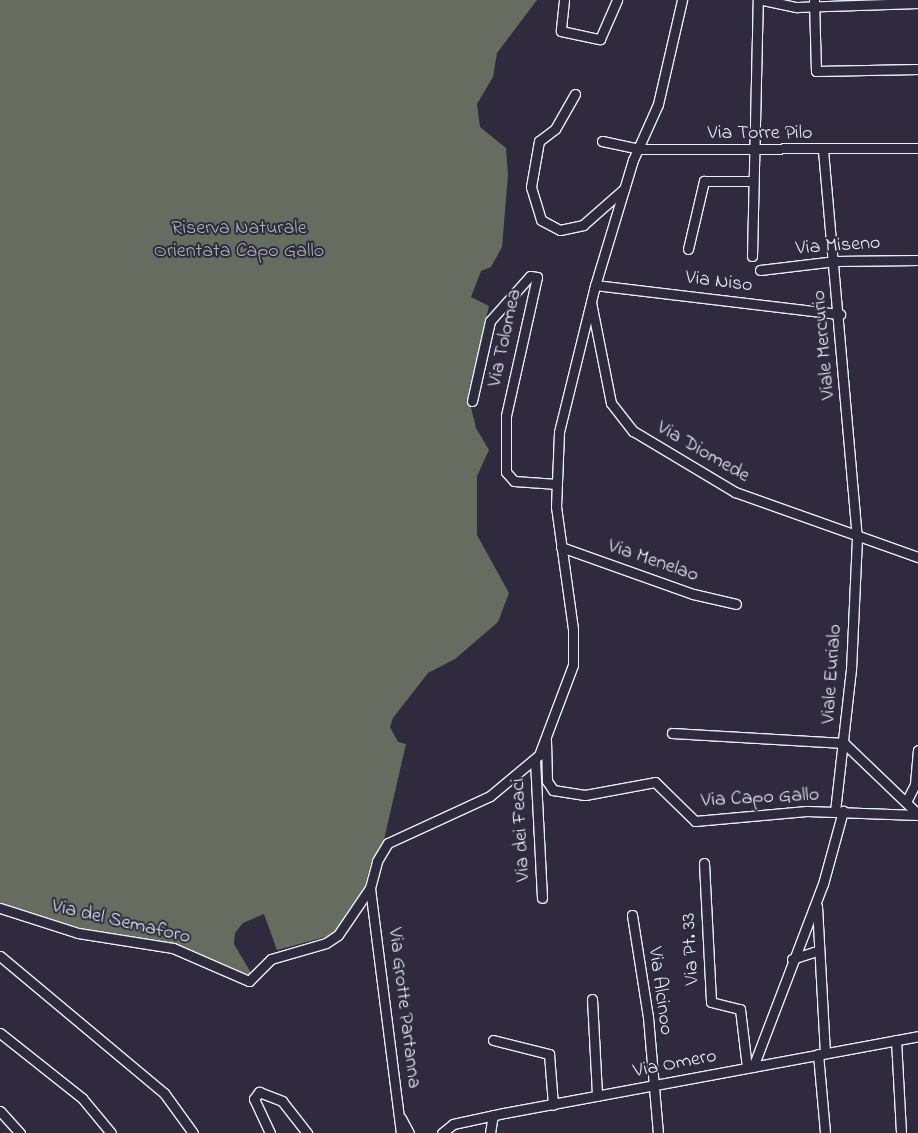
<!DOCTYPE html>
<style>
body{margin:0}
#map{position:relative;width:918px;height:1133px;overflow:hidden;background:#2f2a3d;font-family:"Indie Flower",sans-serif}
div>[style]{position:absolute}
.green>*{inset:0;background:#666c5f}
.roads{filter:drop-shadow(1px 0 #e8f1f8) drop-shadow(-1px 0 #e8f1f8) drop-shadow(0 1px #e8f1f8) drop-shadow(0 -1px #e8f1f8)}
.street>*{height:9px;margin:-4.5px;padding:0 4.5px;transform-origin:4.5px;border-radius:4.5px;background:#2f2a3d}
span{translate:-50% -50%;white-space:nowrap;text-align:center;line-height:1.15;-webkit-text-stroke:4px #2f2a3d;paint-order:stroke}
.street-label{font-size:20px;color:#e8f1f8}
.park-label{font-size:20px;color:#aeb5b3}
</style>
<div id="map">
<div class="green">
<div style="clip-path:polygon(0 0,537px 0,497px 53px,493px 77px,477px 104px,480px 127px,506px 148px,508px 175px,502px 247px,491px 267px,481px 271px,471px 297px,489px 306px,468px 395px,476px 428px,489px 450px,477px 476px,477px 535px,509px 593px,498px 622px,455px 659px,428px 673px,393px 718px,390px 727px,398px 742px,406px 744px,383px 844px,371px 863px,364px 890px,343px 923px,333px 935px,277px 950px,264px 914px,243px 923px,235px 933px,234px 944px,251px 973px,247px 977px,173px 945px,111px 937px,0 904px)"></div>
</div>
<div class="roads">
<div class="street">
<div style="left:564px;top:0;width:31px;rotate:96deg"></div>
<div style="left:561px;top:31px;width:40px;rotate:12deg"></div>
<div style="left:600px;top:39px;width:43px;rotate:-66.4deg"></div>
<div style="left:763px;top:0;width:35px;rotate:12deg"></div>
<div style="left:797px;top:7px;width:121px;rotate:-1.9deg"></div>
<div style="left:814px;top:0;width:71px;rotate:88.4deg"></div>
<div style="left:816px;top:71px;width:102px;rotate:-1.1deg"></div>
<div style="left:575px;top:94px;width:40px;rotate:119.7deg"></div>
<div style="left:555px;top:129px;width:20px;rotate:143deg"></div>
<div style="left:539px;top:141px;width:47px;rotate:99.9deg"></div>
<div style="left:531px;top:187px;width:34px;rotate:73deg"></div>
<div style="left:541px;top:220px;width:21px;rotate:28deg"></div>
<div style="left:560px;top:230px;width:24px;rotate:-12deg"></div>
<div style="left:583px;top:225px;width:55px;rotate:-41.3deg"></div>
<div style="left:602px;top:141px;width:38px;rotate:12deg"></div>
<div style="left:639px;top:149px;width:279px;rotate:-0.2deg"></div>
<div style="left:823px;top:150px;width:389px;rotate:85deg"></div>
<div style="left:857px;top:538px;width:131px;rotate:92.6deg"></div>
<div style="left:851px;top:669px;width:143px;rotate:96.4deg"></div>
<div style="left:688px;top:249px;width:70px;rotate:-76.8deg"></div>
<div style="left:704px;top:181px;width:48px"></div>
<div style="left:752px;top:256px;width:256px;rotate:-88.7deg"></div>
<div style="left:760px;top:270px;width:76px;rotate:-6.8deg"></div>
<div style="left:835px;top:261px;width:83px;rotate:-0.7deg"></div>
<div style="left:595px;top:285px;width:247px;rotate:6.8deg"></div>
<div style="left:591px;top:302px;width:103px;rotate:78.8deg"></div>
<div style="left:611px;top:403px;width:36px;rotate:52deg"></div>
<div style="left:633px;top:431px;width:119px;rotate:30.9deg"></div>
<div style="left:735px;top:492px;width:194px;rotate:19.6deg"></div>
<div style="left:472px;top:401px;width:82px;rotate:-77.3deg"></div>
<div style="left:490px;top:321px;width:60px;rotate:-48.4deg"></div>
<div style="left:530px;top:276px;width:7px;rotate:8deg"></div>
<div style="left:537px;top:277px;width:142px;rotate:102.6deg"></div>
<div style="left:506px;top:416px;width:56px;rotate:90deg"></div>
<div style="left:506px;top:472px;width:12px;rotate:48deg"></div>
<div style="left:514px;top:481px;width:43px;rotate:4deg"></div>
<div style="left:561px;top:547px;width:140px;rotate:19.6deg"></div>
<div style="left:693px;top:594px;width:44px;rotate:13.1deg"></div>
<div style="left:672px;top:733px;width:172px;rotate:3.3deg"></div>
<div style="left:844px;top:743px;width:103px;rotate:43.8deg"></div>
<div style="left:546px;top:740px;width:41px;rotate:88.6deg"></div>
<div style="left:547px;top:781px;width:11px;rotate:56deg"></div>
<div style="left:553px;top:790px;width:32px;rotate:9deg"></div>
<div style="left:585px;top:795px;width:71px;rotate:-10.5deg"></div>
<div style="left:655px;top:782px;width:56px;rotate:44.3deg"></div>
<div style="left:695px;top:821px;width:112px;rotate:-5.1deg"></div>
<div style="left:807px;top:811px;width:111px;rotate:2.1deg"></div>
<div style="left:535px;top:760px;width:138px;rotate:87.1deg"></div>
<div style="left:906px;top:802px;width:20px;rotate:-63deg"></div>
<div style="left:915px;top:784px;width:34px;rotate:-85deg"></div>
<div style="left:704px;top:863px;width:139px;rotate:87.1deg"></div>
<div style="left:711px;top:1002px;width:30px;rotate:14deg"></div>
<div style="left:740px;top:1009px;width:59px;rotate:83.2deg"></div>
<div style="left:370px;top:888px;width:247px;rotate:82.8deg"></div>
<div style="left:817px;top:906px;width:147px;rotate:86.9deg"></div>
<div style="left:0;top:908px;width:82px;rotate:17.8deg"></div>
<div style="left:78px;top:933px;width:96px;rotate:9deg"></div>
<div style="left:173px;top:948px;width:83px;rotate:23.5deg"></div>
<div style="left:249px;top:981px;width:31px;rotate:-45deg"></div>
<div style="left:271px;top:959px;width:57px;rotate:-16.2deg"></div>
<div style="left:326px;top:943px;width:14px;rotate:-34deg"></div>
<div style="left:338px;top:935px;width:57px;rotate:-55.8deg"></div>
<div style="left:370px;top:888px;width:28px;rotate:-75deg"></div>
<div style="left:377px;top:861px;width:21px;rotate:-59deg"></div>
<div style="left:388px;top:843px;width:112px;rotate:-24.7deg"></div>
<div style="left:490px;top:796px;width:64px;rotate:-39.9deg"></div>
<div style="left:539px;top:755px;width:96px;rotate:-69.3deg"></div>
<div style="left:573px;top:665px;width:36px;rotate:-90deg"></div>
<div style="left:573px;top:629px;width:123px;rotate:-97.9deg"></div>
<div style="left:556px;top:507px;width:75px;rotate:-87.7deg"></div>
<div style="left:559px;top:432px;width:147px;rotate:-76.2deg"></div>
<div style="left:594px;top:289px;width:135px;rotate:-73.2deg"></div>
<div style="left:633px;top:160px;width:61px;rotate:-65.9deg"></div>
<div style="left:658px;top:104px;width:107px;rotate:-77deg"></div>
<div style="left:632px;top:915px;width:103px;rotate:81.1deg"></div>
<div style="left:648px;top:1017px;width:116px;rotate:85.1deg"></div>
<div style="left:0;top:956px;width:214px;rotate:39.9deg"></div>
<div style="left:164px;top:1093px;width:49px;rotate:54.1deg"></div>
<div style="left:792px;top:959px;width:26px;rotate:-18deg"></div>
<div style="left:592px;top:999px;width:97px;rotate:87deg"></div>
<div style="left:0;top:1033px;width:105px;rotate:38.4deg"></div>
<div style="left:82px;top:1098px;width:45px;rotate:50.4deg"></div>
<div style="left:493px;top:1040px;width:58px;rotate:14deg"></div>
<div style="left:549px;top:1054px;width:51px;rotate:85.5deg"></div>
<div style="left:896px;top:1040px;width:93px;rotate:86.9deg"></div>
<div style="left:818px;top:1054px;width:79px;rotate:84.9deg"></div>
<div style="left:753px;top:1067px;width:196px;rotate:-69.1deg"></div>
<div style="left:823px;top:884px;width:76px;rotate:-74.7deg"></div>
<div style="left:0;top:1111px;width:30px;rotate:48deg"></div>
<div style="left:401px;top:1118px;width:17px;rotate:62deg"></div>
<div style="left:270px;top:1133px;width:38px;rotate:-115deg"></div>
<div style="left:254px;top:1099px;width:9px;rotate:-54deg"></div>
<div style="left:259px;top:1092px;width:25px;rotate:21deg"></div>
<div style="left:282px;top:1101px;width:41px;rotate:52deg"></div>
<div style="left:442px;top:1133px;width:14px;rotate:-39deg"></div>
<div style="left:453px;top:1124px;width:52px;rotate:-12.2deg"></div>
<div style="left:504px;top:1113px;width:421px;rotate:-10.5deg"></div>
<div style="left:490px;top:1133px;width:18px;rotate:-81deg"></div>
</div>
</div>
<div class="street-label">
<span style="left:760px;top:133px">Via Torre Pilo</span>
<span style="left:838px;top:246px;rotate:-4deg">Via Miseno</span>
<span style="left:719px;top:282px;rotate:7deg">Via Niso</span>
<span style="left:505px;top:338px;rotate:-78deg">Via Tolomea</span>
<span style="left:824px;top:345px;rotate:-95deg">Viale Mercurio</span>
<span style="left:703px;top:452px;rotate:30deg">Via Diomede</span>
<span style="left:653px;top:561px;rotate:19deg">Via Menelao</span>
<span style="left:832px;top:674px;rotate:-86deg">Viale Eurialo</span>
<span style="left:760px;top:798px;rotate:-3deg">Via Capo Gallo</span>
<span style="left:521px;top:830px;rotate:-93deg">Via dei Feaci</span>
<span style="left:121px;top:922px;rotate:13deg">Via del Semaforo</span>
<span style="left:691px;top:949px;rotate:-93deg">Via Pt. 33</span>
<span style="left:660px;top:991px;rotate:82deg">Via Alcinoo</span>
<span style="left:404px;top:1008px;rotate:83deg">Via Grotte Partanna</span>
<span style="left:675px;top:1064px;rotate:-11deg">Via Omero</span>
</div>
<div class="park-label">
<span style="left:239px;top:240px">Riserva Naturale<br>Orientata Capo Gallo</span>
</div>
</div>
